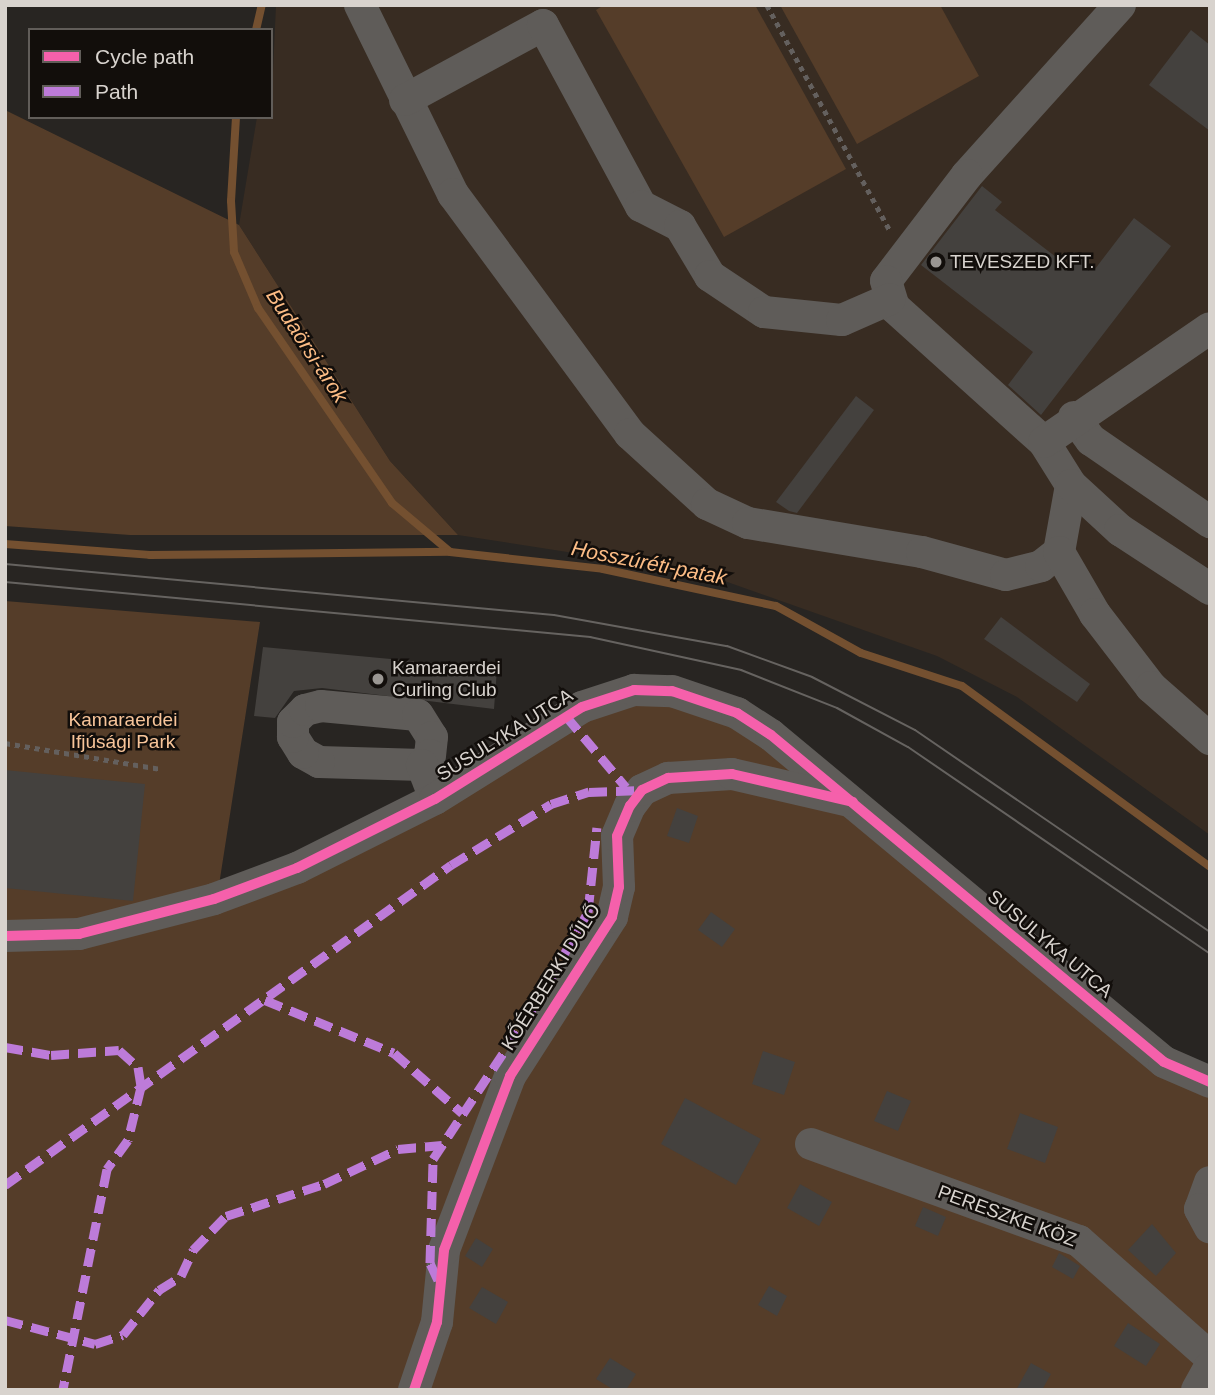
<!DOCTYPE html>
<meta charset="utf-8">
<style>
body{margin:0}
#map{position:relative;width:1215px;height:1395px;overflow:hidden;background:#282522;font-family:Arial,sans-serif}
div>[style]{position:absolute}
.built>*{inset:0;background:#382c22}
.green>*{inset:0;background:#553d29}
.stream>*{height:8px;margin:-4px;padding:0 4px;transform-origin:4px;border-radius:4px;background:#745030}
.building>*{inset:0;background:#44413e}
.path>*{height:4.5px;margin-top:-2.25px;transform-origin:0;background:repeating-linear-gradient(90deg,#64605e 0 5px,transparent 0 10px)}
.minor>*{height:32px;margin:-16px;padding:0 16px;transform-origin:16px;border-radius:16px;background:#5f5c59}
.tram>*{height:2px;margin:-1px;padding:0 1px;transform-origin:1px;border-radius:1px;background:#666360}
.quiet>*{height:9px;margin-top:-4.5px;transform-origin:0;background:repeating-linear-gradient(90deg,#bd7bd9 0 18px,transparent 0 27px)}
.cycleway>*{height:10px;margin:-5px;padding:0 5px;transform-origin:5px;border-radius:5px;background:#f560ab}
.dots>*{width:19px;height:19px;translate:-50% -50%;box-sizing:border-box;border:4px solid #120e0b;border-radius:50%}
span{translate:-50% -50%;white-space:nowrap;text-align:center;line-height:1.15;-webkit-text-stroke:5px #120e0b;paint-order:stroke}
.poi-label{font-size:19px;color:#d8d3ce}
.left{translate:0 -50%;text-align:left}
.park-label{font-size:19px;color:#f8c59a}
.street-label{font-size:19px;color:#d8d3ce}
.water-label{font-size:21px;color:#fcbc85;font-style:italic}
.frame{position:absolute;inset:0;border:7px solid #d8d3ce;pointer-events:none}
.legend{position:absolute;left:28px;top:28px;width:245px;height:91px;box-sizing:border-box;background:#120e0b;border:2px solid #615d59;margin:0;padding:9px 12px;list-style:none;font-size:21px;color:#d8d3ce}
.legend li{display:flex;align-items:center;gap:14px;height:35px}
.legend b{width:35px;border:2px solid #615d59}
</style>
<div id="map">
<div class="built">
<div style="clip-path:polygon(276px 5px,1210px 5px,1210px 835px,1017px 697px,937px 656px,702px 573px,458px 535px,390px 461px,239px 225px,257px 117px,271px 117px)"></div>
</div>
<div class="green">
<div style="clip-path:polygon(604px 5px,755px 5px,846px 169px,724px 237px,596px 10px)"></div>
<div style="clip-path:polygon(780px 5px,940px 5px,979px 76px,857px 144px)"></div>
<div style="clip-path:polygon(5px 110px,239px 225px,390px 461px,458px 535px,130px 535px,5px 526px)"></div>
<div style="clip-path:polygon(5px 601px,260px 622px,219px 885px,291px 859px,430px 788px,647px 697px,747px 724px,1210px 1082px,1210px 1390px,5px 1390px)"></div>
</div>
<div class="stream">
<div style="left:256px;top:30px;width:26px;rotate:-77deg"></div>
<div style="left:236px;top:117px;width:84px;rotate:93.4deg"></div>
<div style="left:231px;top:201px;width:51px;rotate:86.6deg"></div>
<div style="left:234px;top:252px;width:61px;rotate:66.8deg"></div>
<div style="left:258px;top:308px;width:237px;rotate:55.5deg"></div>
<div style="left:392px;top:503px;width:75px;rotate:40.1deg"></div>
<div style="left:5px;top:544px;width:145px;rotate:4.3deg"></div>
<div style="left:150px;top:555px;width:300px;rotate:-0.6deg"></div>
<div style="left:450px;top:552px;width:154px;rotate:6.3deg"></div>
<div style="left:603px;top:569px;width:177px;rotate:12.1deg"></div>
<div style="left:776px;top:606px;width:97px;rotate:28.9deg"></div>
<div style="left:861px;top:653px;width:106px;rotate:18.1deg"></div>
<div style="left:962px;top:686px;width:307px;rotate:36.1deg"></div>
</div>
<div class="building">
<div style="clip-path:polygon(1191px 30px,1210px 45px,1210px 131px,1149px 85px)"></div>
<div style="clip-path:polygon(982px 186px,1002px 202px,995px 210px,1065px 264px,1074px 252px,1095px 269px,1134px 218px,1171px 246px,1041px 415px,1008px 385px,1033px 352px,921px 265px)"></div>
<div style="clip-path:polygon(856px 396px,874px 410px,797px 513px,789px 511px,776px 502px)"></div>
<div style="clip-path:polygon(1001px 617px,1090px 684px,1077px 702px,984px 639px)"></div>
<div style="clip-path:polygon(263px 647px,497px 669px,494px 709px,322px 688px,294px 691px,275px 718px,254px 716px)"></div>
<div style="clip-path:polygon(5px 770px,145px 784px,133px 901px,5px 888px)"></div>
<div style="clip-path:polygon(677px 808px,698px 816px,689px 843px,667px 836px)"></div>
<div style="clip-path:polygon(711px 912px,735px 929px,722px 947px,698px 930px)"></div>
<div style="clip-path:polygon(763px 1051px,795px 1062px,784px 1095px,752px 1084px)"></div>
<div style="clip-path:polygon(887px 1091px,911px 1101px,898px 1131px,874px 1121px)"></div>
<div style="clip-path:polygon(685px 1098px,761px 1139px,736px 1185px,661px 1144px)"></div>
<div style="clip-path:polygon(1020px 1113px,1058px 1127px,1045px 1163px,1007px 1149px)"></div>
<div style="clip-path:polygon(800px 1184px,832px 1202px,819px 1226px,787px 1208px)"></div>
<div style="clip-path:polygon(923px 1207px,946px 1217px,938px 1236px,915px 1226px)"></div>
<div style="clip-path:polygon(1152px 1224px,1176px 1253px,1156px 1276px,1128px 1250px)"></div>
<div style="clip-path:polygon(476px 1238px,493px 1249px,482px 1267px,465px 1256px)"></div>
<div style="clip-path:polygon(1059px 1253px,1080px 1266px,1073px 1279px,1052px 1267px)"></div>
<div style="clip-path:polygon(769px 1286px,787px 1296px,777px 1316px,758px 1305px)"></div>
<div style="clip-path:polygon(482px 1287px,508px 1302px,496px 1324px,469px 1308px)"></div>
<div style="clip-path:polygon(1128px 1323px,1160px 1344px,1146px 1366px,1114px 1346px)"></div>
<div style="clip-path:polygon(610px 1358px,636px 1374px,626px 1390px,614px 1390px,596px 1379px)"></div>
<div style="clip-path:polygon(1031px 1363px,1051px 1374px,1042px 1390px,1016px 1390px)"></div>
</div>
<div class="path">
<div style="left:767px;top:5px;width:259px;rotate:61.4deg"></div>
<div style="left:5px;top:743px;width:158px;rotate:9.5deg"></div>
</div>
<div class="minor">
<div style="left:360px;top:5px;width:211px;rotate:63.8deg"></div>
<div style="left:453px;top:194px;width:298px;rotate:53.6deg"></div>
<div style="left:630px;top:434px;width:104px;rotate:42.3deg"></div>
<div style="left:707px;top:504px;width:45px;rotate:24.9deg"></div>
<div style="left:748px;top:523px;width:176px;rotate:9.5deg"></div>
<div style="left:922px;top:552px;width:87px;rotate:15.3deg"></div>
<div style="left:1006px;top:575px;width:36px;rotate:-14deg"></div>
<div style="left:1041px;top:566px;width:23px;rotate:-38deg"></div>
<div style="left:1059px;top:552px;width:68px;rotate:-79.8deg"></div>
<div style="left:1120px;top:5px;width:229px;rotate:132deg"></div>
<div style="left:967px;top:175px;width:133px;rotate:127.4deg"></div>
<div style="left:886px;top:281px;width:27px;rotate:73deg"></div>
<div style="left:894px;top:307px;width:202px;rotate:42deg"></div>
<div style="left:1044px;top:442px;width:51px;rotate:57.9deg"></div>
<div style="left:1071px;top:485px;width:67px;rotate:42.6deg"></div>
<div style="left:1120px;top:530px;width:108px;rotate:33.2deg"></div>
<div style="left:405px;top:100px;width:157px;rotate:-28.5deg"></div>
<div style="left:543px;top:25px;width:206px;rotate:61.6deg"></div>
<div style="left:641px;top:206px;width:44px;rotate:27.1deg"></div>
<div style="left:680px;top:226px;width:58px;rotate:59deg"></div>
<div style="left:710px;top:276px;width:65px;rotate:33.7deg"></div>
<div style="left:764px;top:312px;width:78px;rotate:5.9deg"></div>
<div style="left:842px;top:320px;width:52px;rotate:-23.6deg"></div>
<div style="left:1074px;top:417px;width:29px;rotate:54deg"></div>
<div style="left:1091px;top:440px;width:145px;rotate:34.6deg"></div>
<div style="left:1044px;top:442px;width:201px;rotate:-34.5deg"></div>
<div style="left:1059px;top:552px;width:72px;rotate:59.9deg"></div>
<div style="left:1095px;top:614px;width:92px;rotate:52.5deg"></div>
<div style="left:1151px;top:687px;width:79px;rotate:41.4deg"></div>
<div style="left:422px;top:765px;width:103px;rotate:-178.3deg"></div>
<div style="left:319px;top:762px;width:18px;rotate:-151deg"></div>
<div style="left:303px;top:753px;width:19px;rotate:-122deg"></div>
<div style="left:293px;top:737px;width:15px;rotate:-90deg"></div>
<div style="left:293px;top:722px;width:17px;rotate:-45deg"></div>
<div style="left:305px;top:710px;width:16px;rotate:-14deg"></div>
<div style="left:321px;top:706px;width:97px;rotate:5.3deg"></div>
<div style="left:418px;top:715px;width:26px;rotate:58deg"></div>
<div style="left:432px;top:737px;width:18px;rotate:96deg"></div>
<div style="left:430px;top:755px;width:13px;rotate:129deg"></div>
<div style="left:422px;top:765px;width:36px;rotate:69deg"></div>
<div style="left:5px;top:936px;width:74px;rotate:-1.5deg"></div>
<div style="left:79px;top:934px;width:139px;rotate:-14.5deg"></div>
<div style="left:214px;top:899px;width:89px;rotate:-20.5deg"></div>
<div style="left:297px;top:868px;width:154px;rotate:-26.6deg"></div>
<div style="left:435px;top:799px;width:173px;rotate:-32deg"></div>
<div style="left:582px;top:707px;width:55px;rotate:-18.1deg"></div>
<div style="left:634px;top:690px;width:38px;rotate:2deg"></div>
<div style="left:672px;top:691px;width:69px;rotate:18.7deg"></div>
<div style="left:737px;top:713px;width:40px;rotate:32.9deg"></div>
<div style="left:771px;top:735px;width:511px;rotate:39.76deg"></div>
<div style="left:1164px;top:1062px;width:50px;rotate:23.5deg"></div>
<div style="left:811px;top:1144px;width:285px;rotate:19.9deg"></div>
<div style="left:1079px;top:1241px;width:175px;rotate:41.5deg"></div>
<div style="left:1210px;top:1182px;width:29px;rotate:110deg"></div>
<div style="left:1200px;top:1209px;width:21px;rotate:62deg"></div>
<div style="left:414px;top:1390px;width:72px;rotate:-71.3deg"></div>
<div style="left:437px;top:1322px;width:72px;rotate:-84.4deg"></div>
<div style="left:444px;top:1250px;width:186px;rotate:-69.2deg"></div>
<div style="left:510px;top:1076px;width:189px;rotate:-57.3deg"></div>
<div style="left:612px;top:917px;width:31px;rotate:-77deg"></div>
<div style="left:619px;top:887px;width:51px;rotate:-92.2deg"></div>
<div style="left:617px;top:836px;width:33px;rotate:-67deg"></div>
<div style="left:630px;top:806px;width:20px;rotate:-53deg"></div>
<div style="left:642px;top:790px;width:29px;rotate:-25deg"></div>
<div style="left:668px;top:778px;width:64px;rotate:-3.6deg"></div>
<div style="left:732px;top:774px;width:120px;rotate:13deg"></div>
<div style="left:1197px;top:1390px;width:26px;rotate:-61deg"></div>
</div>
<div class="tram">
<div style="left:5px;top:564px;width:551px;rotate:5.31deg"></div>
<div style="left:554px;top:615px;width:176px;rotate:10.2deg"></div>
<div style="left:727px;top:646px;width:90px;rotate:20deg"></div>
<div style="left:812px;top:677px;width:116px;rotate:27.2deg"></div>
<div style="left:915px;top:730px;width:358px;rotate:34.4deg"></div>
<div style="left:5px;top:582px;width:588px;rotate:5.37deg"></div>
<div style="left:590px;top:637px;width:155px;rotate:12.3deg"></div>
<div style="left:741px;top:670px;width:103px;rotate:21.6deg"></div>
<div style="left:837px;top:708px;width:81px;rotate:28.8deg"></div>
<div style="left:908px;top:747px;width:366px;rotate:34.4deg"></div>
</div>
<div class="quiet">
<div style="left:566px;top:716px;width:93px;rotate:49.8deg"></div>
<div style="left:265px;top:1000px;width:139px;rotate:22.3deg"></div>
<div style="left:394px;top:1053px;width:91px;rotate:41.4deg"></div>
<div style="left:5px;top:1047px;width:47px;rotate:9.9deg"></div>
<div style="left:51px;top:1055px;width:68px;rotate:-4.2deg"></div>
<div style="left:119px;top:1050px;width:25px;rotate:42deg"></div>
<div style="left:138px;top:1067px;width:20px;rotate:81deg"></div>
<div style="left:141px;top:1087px;width:55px;rotate:103.8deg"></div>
<div style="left:128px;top:1140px;width:36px;rotate:126deg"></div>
<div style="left:107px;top:1169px;width:225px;rotate:101.3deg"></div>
<div style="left:5px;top:1185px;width:549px;rotate:-35.66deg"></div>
<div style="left:451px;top:865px;width:117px;rotate:-31.4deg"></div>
<div style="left:551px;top:804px;width:40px;rotate:-18deg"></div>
<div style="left:589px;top:792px;width:53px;rotate:-2.2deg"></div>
<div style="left:438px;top:1280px;width:19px;rotate:-115deg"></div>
<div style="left:430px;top:1263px;width:104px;rotate:-88.3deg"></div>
<div style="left:433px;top:1159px;width:188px;rotate:-56.5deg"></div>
<div style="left:537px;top:1002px;width:103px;rotate:-60.5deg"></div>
<div style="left:588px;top:912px;width:85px;rotate:-84deg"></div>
<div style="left:5px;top:1320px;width:93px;rotate:14.9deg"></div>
<div style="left:95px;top:1344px;width:29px;rotate:-18deg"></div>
<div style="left:123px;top:1335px;width:58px;rotate:-51.3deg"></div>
<div style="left:159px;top:1290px;width:26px;rotate:-32deg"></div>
<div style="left:181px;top:1276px;width:29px;rotate:-65deg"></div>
<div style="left:193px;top:1250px;width:47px;rotate:-45.9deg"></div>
<div style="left:226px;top:1216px;width:103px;rotate:-18.1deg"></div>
<div style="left:324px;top:1184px;width:82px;rotate:-25.3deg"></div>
<div style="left:398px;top:1149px;width:44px;rotate:-5.2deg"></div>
</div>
<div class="cycleway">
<div style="left:5px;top:936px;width:74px;rotate:-1.5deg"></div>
<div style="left:79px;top:934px;width:139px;rotate:-14.5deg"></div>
<div style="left:214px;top:899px;width:89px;rotate:-20.5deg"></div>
<div style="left:297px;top:868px;width:154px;rotate:-26.6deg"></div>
<div style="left:435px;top:799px;width:173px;rotate:-32deg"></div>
<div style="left:582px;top:707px;width:55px;rotate:-18.1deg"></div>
<div style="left:634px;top:690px;width:38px;rotate:2deg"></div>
<div style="left:672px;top:691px;width:69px;rotate:18.7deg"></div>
<div style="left:737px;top:713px;width:40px;rotate:32.9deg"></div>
<div style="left:771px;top:735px;width:511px;rotate:39.76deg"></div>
<div style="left:1164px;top:1062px;width:50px;rotate:23.5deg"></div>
<div style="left:414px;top:1390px;width:72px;rotate:-71.3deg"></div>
<div style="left:437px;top:1322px;width:72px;rotate:-84.4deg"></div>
<div style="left:444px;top:1250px;width:186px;rotate:-69.2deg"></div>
<div style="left:510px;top:1076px;width:189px;rotate:-57.3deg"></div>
<div style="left:612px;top:917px;width:31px;rotate:-77deg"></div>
<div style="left:619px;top:887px;width:51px;rotate:-92.2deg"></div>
<div style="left:617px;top:836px;width:33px;rotate:-67deg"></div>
<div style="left:630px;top:806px;width:20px;rotate:-53deg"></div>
<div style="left:642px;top:790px;width:29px;rotate:-25deg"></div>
<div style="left:668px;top:778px;width:64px;rotate:-3.6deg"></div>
<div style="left:732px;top:774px;width:124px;rotate:13deg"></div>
</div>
<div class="dots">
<div style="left:936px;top:262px;background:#9a9692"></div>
<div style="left:378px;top:679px;background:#9a9692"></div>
</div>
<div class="poi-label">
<span class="left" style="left:950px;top:262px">TEVESZED KFT.</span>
<span class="left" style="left:392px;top:679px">Kamaraerdei<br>Curling Club</span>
</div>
<div class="park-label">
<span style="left:123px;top:731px">Kamaraerdei<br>Ifjúsági Park</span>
</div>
<div class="street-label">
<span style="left:505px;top:735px;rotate:-32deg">SUSULYKA UTCA</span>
<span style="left:1050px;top:944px;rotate:40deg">SUSULYKA UTCA</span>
<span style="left:551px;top:977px;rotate:-58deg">KŐÉRBERKI DŰLŐ</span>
<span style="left:1007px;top:1216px;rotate:20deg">PERESZKE KÖZ</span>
</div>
<div class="water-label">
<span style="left:307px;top:346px;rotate:57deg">Budaörsi-árok</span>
<span style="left:649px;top:563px;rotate:11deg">Hosszúréti-patak</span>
</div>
<div class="frame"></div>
<ul class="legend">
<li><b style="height:9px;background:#f560ab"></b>Cycle path</li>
<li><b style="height:9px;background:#bd7bd9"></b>Path</li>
</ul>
</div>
